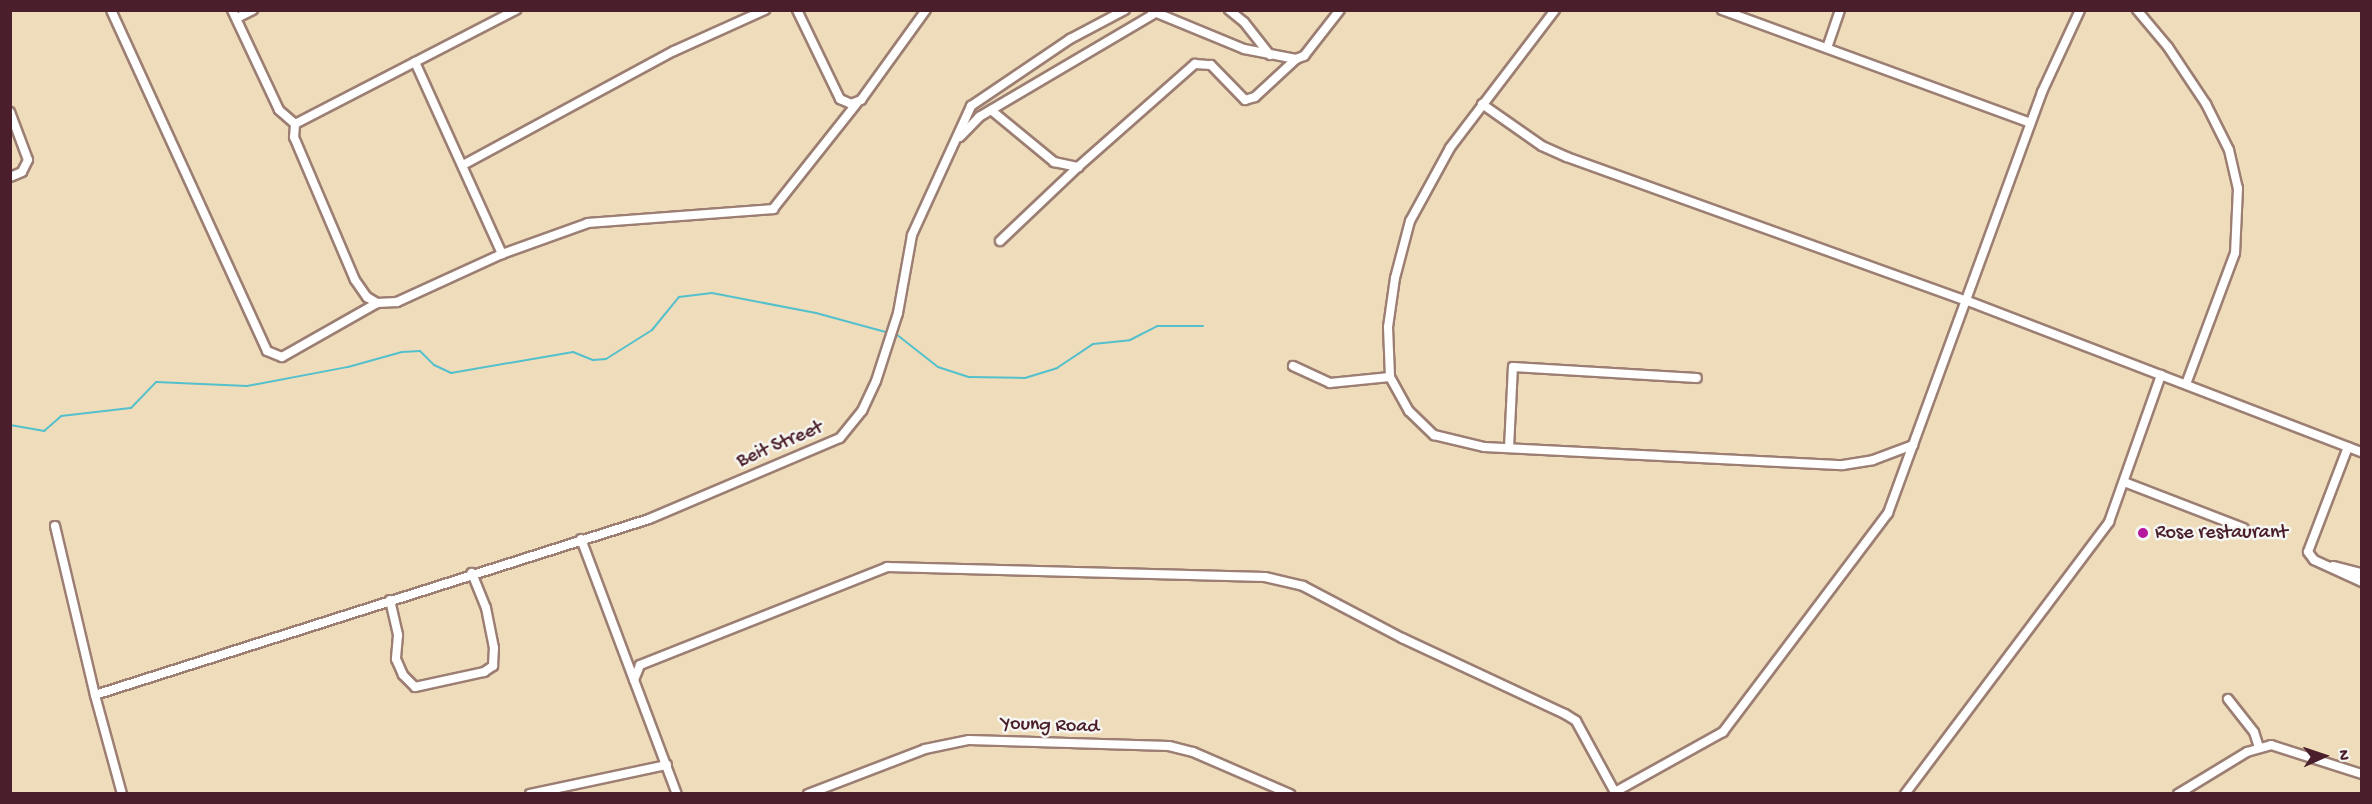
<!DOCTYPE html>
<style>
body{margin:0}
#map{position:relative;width:2372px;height:804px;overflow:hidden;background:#efdcbb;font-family:"Gochi Hand",sans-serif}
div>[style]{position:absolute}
.stream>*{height:2px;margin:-1px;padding:0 1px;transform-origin:1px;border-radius:1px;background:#53c0cc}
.roads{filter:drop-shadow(2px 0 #9c7e73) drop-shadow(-2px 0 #9c7e73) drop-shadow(0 2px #9c7e73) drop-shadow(0 -2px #9c7e73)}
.minor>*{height:8px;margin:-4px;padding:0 4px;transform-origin:4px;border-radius:4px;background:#fff}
.dots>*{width:16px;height:16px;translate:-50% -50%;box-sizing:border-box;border:3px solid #f6f6f2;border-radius:50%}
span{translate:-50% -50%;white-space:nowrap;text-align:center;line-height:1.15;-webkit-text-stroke:5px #f6f6f2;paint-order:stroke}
.street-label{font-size:20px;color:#4a1f2b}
.poi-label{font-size:20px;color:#4a1f2b}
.left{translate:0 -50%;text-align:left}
.frame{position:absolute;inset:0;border:12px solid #4a1f2b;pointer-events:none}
.north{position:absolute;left:2294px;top:726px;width:60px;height:60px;-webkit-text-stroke:4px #f6f6f2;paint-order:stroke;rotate:87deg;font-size:16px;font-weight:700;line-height:24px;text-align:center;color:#4a1f2b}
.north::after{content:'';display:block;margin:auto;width:21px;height:27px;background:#4a1f2b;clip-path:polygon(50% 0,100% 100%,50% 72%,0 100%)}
</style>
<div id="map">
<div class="stream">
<div style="left:896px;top:334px;width:53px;rotate:38.2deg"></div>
<div style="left:938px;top:367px;width:33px;rotate:18deg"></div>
<div style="left:969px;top:377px;width:56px;rotate:1deg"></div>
<div style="left:1025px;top:378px;width:34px;rotate:-17deg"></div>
<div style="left:1057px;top:368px;width:43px;rotate:-33.7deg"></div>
<div style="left:1093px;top:344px;width:37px;rotate:-6deg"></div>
<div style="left:1130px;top:340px;width:30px;rotate:-27deg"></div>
<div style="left:1157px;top:326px;width:46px"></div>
<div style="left:10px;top:425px;width:35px;rotate:10deg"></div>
<div style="left:44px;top:431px;width:23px;rotate:-41deg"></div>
<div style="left:61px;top:416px;width:70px;rotate:-6.5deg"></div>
<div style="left:131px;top:408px;width:36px;rotate:-46deg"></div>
<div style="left:156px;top:382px;width:91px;rotate:2.5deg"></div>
<div style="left:247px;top:386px;width:103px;rotate:-10.7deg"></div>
<div style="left:348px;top:367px;width:56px;rotate:-15.5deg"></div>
<div style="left:402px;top:352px;width:18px;rotate:-3deg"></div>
<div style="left:420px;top:351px;width:20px;rotate:45deg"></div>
<div style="left:434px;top:365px;width:19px;rotate:25deg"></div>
<div style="left:451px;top:373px;width:124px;rotate:-9.8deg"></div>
<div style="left:573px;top:352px;width:22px;rotate:22deg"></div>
<div style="left:593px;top:360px;width:13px;rotate:-4deg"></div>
<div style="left:606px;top:359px;width:54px;rotate:-32.2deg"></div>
<div style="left:652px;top:330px;width:43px;rotate:-50.7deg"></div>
<div style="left:679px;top:297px;width:33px;rotate:-7deg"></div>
<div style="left:712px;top:293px;width:106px;rotate:10.9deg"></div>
<div style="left:816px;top:313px;width:76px;rotate:15.3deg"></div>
</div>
<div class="roads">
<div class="minor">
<div style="left:111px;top:10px;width:375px;rotate:65.4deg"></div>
<div style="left:267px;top:351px;width:16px;rotate:22deg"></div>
<div style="left:282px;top:357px;width:109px;rotate:-29.6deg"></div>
<div style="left:232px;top:10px;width:110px;rotate:64.8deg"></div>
<div style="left:279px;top:110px;width:21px;rotate:41deg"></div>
<div style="left:295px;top:124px;width:13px;rotate:94deg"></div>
<div style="left:294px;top:137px;width:155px;rotate:66.9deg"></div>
<div style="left:355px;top:280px;width:21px;rotate:55deg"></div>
<div style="left:367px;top:297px;width:12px;rotate:31deg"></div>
<div style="left:377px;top:303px;width:20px;rotate:-3deg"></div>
<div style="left:397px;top:302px;width:115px;rotate:-24.6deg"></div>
<div style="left:502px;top:254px;width:91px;rotate:-19.8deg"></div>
<div style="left:588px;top:223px;width:186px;rotate:-4.3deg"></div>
<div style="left:773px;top:209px;width:135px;rotate:-51.6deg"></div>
<div style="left:797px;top:10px;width:99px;rotate:64.2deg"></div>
<div style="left:840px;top:99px;width:12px;rotate:24deg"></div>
<div style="left:851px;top:104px;width:11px;rotate:-22deg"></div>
<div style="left:861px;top:100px;width:111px;rotate:-54.2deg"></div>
<div style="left:1229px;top:10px;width:19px;rotate:39deg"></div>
<div style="left:1244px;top:22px;width:42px;rotate:51.8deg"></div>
<div style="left:1555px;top:10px;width:173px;rotate:127.3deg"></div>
<div style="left:1450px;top:148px;width:83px;rotate:118.7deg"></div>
<div style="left:1410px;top:221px;width:59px;rotate:104.7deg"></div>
<div style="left:1395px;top:278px;width:49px;rotate:98.1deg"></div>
<div style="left:1388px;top:327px;width:50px;rotate:87.7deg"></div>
<div style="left:1390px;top:377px;width:39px;rotate:61deg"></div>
<div style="left:1409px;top:411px;width:35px;rotate:44deg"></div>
<div style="left:1434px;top:435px;width:51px;rotate:13.5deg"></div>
<div style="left:1484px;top:447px;width:359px;rotate:2.9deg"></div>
<div style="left:1843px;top:465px;width:30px;rotate:-9deg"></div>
<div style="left:1873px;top:460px;width:43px;rotate:-20.6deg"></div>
<div style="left:1722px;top:10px;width:328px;rotate:20.1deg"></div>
<div style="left:2137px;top:10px;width:48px;rotate:50deg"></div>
<div style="left:2168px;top:47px;width:69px;rotate:56.3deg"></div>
<div style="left:2206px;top:104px;width:51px;rotate:63.4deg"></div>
<div style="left:2229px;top:150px;width:39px;rotate:77deg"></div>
<div style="left:2238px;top:188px;width:65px;rotate:92.6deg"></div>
<div style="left:2235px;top:253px;width:140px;rotate:110.5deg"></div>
<div style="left:1152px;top:11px;width:100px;rotate:22.4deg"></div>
<div style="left:1244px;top:49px;width:53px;rotate:10.9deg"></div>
<div style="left:1296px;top:59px;width:9px;rotate:-21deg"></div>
<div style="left:1304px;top:56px;width:58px;rotate:-52deg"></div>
<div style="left:237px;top:18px;width:18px;rotate:-27deg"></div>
<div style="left:1827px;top:48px;width:40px;rotate:-71.1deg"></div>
<div style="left:415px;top:62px;width:211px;rotate:65.6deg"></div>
<div style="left:1482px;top:104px;width:73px;rotate:35deg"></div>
<div style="left:1542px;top:146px;width:27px;rotate:24deg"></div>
<div style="left:1567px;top:157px;width:423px;rotate:19.8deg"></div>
<div style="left:1965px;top:300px;width:425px;rotate:21deg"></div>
<div style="left:991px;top:110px;width:82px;rotate:39.5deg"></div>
<div style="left:1054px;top:162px;width:25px;rotate:12deg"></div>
<div style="left:1078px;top:167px;width:156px;rotate:-41.4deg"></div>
<div style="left:1195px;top:64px;width:16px;rotate:4deg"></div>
<div style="left:1211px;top:65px;width:49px;rotate:45.8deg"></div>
<div style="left:1245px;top:100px;width:10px;rotate:-17deg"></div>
<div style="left:1255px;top:97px;width:56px;rotate:-42.8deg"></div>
<div style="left:10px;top:112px;width:51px;rotate:69.4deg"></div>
<div style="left:28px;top:160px;width:13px;rotate:117deg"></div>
<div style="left:22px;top:172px;width:13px;rotate:157deg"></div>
<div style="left:295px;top:124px;width:249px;rotate:-27.3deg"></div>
<div style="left:960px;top:137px;width:28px;rotate:-46deg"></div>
<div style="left:979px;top:117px;width:211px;rotate:-30.5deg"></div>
<div style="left:463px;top:165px;width:240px;rotate:-28.4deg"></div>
<div style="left:674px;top:51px;width:100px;rotate:-24.3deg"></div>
<div style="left:1000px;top:241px;width:108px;rotate:-43.5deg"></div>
<div style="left:1293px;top:366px;width:41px;rotate:24.7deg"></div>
<div style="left:1330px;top:383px;width:60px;rotate:-5.7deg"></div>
<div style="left:2348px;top:447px;width:112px;rotate:110.9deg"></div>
<div style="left:2308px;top:552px;width:10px;rotate:53deg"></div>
<div style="left:2314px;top:560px;width:53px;rotate:24.6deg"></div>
<div style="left:1509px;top:448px;width:81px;rotate:-87.2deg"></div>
<div style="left:1513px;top:367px;width:184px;rotate:3.4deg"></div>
<div style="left:2124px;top:482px;width:128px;rotate:21.1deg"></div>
<div style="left:55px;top:526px;width:174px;rotate:76.7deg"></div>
<div style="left:581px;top:539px;width:272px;rotate:69.4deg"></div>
<div style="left:2333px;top:566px;width:30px;rotate:14deg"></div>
<div style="left:390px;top:600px;width:36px;rotate:77deg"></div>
<div style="left:398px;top:635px;width:24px;rotate:95deg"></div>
<div style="left:396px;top:659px;width:17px;rotate:66deg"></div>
<div style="left:403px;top:675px;width:17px;rotate:45deg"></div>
<div style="left:415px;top:687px;width:71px;rotate:-12.3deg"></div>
<div style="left:484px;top:672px;width:11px;rotate:-34deg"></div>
<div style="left:493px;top:666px;width:18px;rotate:-87deg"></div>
<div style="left:494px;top:648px;width:41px;rotate:-101.3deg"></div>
<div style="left:486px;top:608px;width:38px;rotate:-112deg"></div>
<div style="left:634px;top:680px;width:16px;rotate:-68deg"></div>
<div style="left:640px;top:665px;width:266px;rotate:-21.6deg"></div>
<div style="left:887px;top:567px;width:378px;rotate:1.5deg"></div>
<div style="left:1265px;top:577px;width:39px;rotate:13deg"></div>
<div style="left:1303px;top:586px;width:112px;rotate:27.7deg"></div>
<div style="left:1402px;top:638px;width:180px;rotate:25deg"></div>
<div style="left:1565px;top:714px;width:13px;rotate:32deg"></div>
<div style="left:1576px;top:721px;width:83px;rotate:61.3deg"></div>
<div style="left:2228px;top:699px;width:42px;rotate:51.8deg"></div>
<div style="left:2254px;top:732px;width:16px;rotate:72deg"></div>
<div style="left:1615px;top:792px;width:124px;rotate:-29.1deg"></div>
<div style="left:1723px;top:732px;width:274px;rotate:-53deg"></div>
<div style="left:1888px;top:513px;width:448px;rotate:-69.9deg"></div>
<div style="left:2042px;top:92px;width:90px;rotate:-65.1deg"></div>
<div style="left:122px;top:794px;width:103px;rotate:-105.3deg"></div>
<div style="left:95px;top:695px;width:581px;rotate:-17.62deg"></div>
<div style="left:649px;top:519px;width:207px;rotate:-23deg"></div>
<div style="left:840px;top:438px;width:35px;rotate:-51deg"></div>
<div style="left:862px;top:411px;width:33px;rotate:-65deg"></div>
<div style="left:876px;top:381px;width:71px;rotate:-72.1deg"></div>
<div style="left:898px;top:313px;width:79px;rotate:-79.8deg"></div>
<div style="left:912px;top:235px;width:142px;rotate:-65.4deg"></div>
<div style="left:971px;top:106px;width:120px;rotate:-34.1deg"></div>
<div style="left:1070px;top:39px;width:62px;rotate:-27.8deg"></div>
<div style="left:530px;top:794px;width:140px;rotate:-12deg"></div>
<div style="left:808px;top:794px;width:125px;rotate:-21deg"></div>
<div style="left:925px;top:749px;width:45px;rotate:-11.6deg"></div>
<div style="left:969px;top:740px;width:200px;rotate:1.7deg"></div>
<div style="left:1169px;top:746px;width:25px;rotate:14deg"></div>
<div style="left:1193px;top:752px;width:106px;rotate:23.4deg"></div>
<div style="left:1905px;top:794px;width:340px;rotate:-53.1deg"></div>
<div style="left:2109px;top:522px;width:156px;rotate:-70.5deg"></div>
<div style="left:2178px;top:794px;width:81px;rotate:-31.3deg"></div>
<div style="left:2247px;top:752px;width:25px;rotate:-16deg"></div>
<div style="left:2271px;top:745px;width:96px;rotate:17.7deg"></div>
</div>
</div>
<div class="dots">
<div style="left:2143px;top:533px;background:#b5179e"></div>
</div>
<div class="street-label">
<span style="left:780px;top:445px;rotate:-23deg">Beit Street</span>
<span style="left:1050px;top:726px;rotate:2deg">Young Road</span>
</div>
<div class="poi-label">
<span class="left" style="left:2155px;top:533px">Rose restaurant</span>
</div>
<div class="frame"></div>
<div class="north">N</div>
</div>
